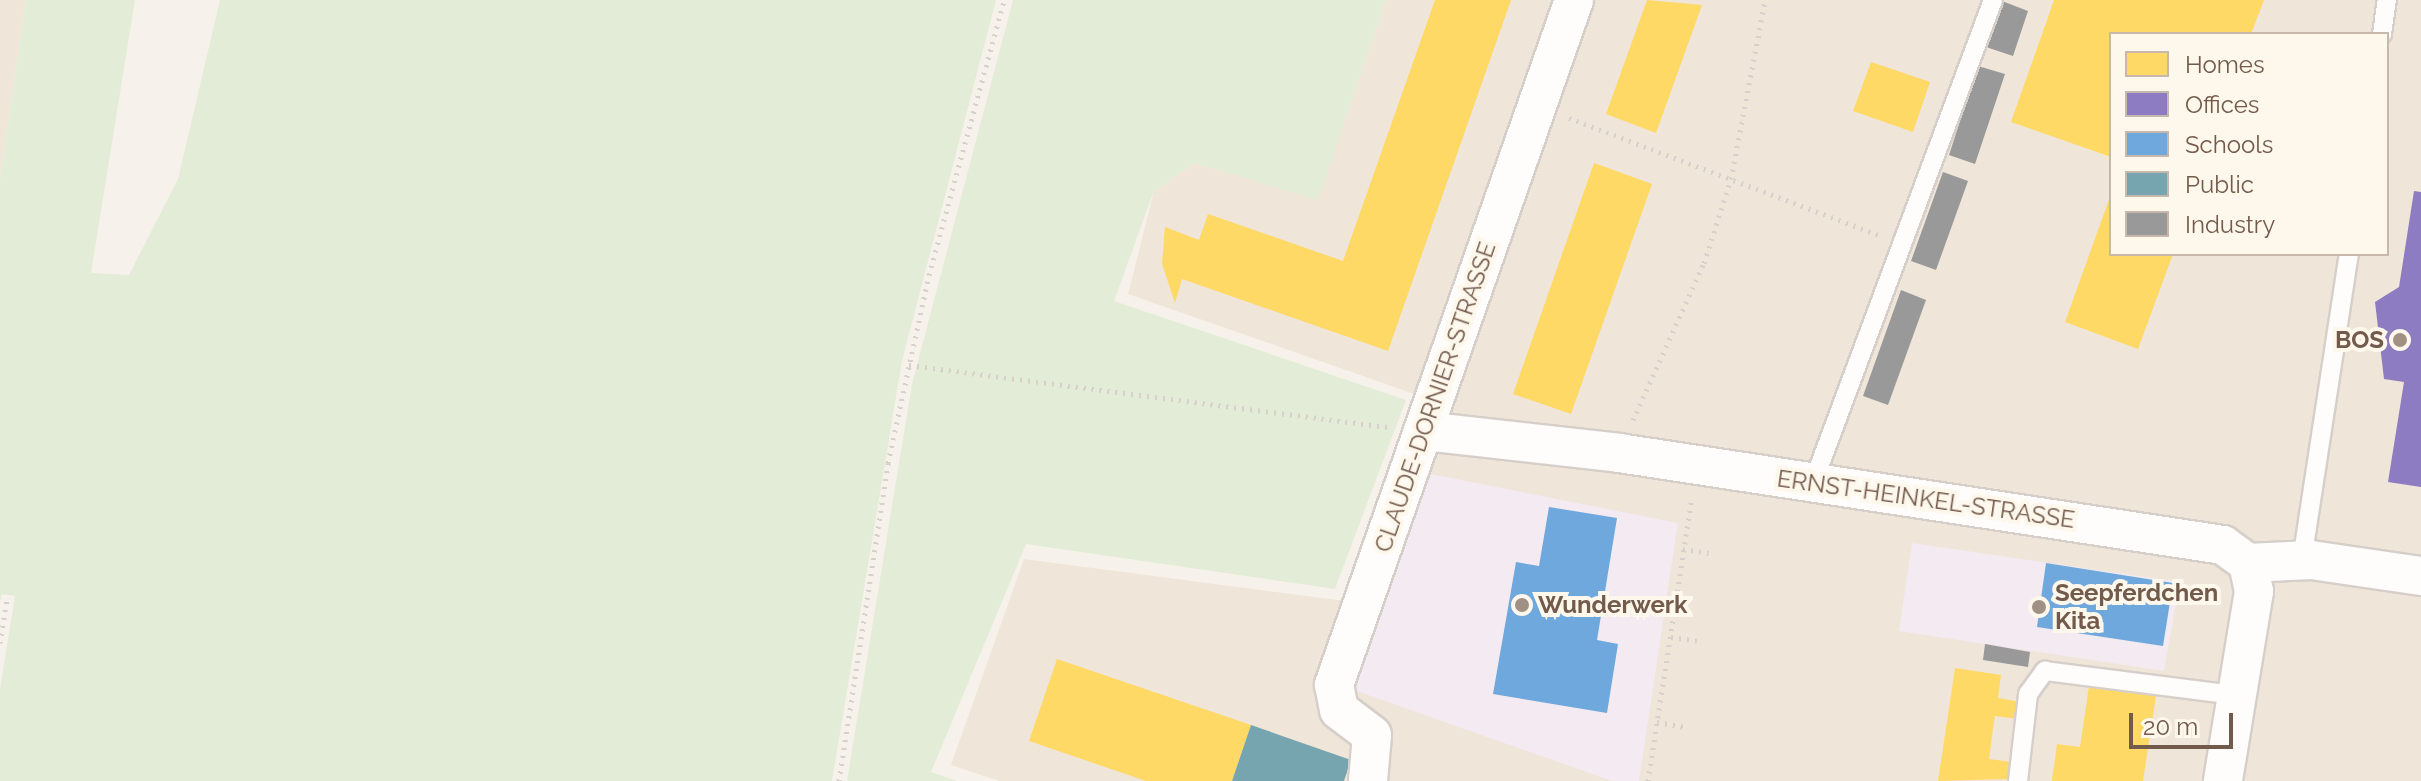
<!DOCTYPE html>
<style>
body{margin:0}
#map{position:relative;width:2421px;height:781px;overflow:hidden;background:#f6f2eb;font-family:Raleway,sans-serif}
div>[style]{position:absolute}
.residential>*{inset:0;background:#efe5d9}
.education>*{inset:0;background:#f3eaf2}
.green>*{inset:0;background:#e3ecd6}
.homes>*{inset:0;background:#ffd966}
.offices>*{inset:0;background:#8e7cc3}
.schools>*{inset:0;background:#6fa8dc}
.public>*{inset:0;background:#76a5af}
.industry>*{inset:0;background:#999}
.path>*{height:5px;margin-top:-2.5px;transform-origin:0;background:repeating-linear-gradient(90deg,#d8d0cb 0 2px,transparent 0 8px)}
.roads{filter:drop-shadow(2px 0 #d6cfc9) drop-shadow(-2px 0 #d6cfc9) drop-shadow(0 2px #d6cfc9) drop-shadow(0 -2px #d6cfc9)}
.service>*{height:18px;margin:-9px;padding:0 9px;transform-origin:9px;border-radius:9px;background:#fefdfc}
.minor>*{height:38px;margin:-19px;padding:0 19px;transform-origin:19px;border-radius:19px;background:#fefdfc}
.dots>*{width:22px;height:22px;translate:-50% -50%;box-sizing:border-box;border:4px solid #fef7ec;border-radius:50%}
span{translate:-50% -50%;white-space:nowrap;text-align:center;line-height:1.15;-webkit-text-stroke:8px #fef7ec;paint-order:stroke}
.poi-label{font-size:24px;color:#735b4c;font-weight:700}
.right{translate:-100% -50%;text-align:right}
.left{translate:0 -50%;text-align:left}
.street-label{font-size:24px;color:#735b4c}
.legend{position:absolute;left:2109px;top:32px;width:280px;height:224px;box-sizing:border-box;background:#fef7ec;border:2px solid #c6b9ac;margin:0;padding:10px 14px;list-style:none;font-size:24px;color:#735b4c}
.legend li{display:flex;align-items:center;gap:16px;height:40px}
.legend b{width:40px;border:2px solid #c6b9ac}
.scale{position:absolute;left:2129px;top:713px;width:104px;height:36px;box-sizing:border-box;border:4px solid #735b4c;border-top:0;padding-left:10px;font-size:24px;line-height:28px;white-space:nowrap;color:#735b4c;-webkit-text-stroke:6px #fef7ec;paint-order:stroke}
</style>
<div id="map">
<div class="residential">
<div style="clip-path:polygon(0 0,26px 0,0 179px)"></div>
<div style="clip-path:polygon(evenodd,1386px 0,2421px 0,2421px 781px,999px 781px,951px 765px,1024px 559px,1345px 601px,1420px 396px,1128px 294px,1154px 191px,1194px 163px,1318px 199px,1386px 0,2111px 34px,2387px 34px,2387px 254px,2111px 254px,2111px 34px)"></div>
</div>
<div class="education">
<div style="clip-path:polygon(1426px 473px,1678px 523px,1639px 781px,1612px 781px,1348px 688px)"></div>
<div style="clip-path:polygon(1912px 543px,2180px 582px,2164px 671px,1899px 631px)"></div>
</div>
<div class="green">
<div style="clip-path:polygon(26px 0,135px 0,91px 273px,129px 275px,178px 179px,220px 0,996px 0,902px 361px,832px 781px,0 781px,0 689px,15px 596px,2px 594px,0 602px,0 179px)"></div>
<div style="clip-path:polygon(1013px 0,1386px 0,1318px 200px,1194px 163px,1154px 191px,1114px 301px,1406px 400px,1335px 589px,1026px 544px,931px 772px,958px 781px,847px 781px,912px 384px)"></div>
</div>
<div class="homes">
<div style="clip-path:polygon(1435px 0,1511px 0,1388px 351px,1182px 279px,1175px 303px,1162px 264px,1165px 227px,1199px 240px,1208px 214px,1343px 261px)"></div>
<div style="clip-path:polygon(1647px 0,1702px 5px,1656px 133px,1606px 114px)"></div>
<div style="clip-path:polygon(2054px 0,2264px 0,2251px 34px,2111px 34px,2111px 157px,2011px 122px)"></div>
<div style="clip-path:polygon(1871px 62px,1930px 82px,1913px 132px,1853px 111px)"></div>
<div style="clip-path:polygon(1594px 163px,1652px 184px,1571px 414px,1513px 394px)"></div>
<div style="clip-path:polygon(2111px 194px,2111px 254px,2173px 254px,2138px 349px,2065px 322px)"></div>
<div style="clip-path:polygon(1057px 659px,1251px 725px,1232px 781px,1146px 781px,1029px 741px)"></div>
<div style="clip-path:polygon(1955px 668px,2001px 675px,1998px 698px,2021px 702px,2018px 719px,1995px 716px,1992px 736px,1989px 759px,2012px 762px,2009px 779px,1938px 781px)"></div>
<div style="clip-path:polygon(2089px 686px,2156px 696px,2143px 781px,2052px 781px,2057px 744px,2080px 747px)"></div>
</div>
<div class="offices">
<div style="clip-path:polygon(2414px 191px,2421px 192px,2421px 487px,2388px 482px,2404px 382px,2384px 379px,2375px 302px,2399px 287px)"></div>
</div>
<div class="schools">
<div style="clip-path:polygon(1549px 507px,1617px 518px,1597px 640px,1618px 644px,1607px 713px,1493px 694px,1516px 562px,1539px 566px)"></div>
<div style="clip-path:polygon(2046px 563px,2173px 583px,2163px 646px,2037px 627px)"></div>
</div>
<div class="public">
<div style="clip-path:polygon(1251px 725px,1351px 760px,1344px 781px,1232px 781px)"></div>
</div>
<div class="industry">
<div style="clip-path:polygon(2002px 1px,2028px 11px,2013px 56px,1986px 47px)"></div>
<div style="clip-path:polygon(1978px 66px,2005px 74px,1975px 164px,1949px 155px)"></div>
<div style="clip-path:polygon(1943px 172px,1968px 181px,1936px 270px,1911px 261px)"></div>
<div style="clip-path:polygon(1901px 290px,1926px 300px,1888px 405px,1863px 396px)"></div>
<div style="clip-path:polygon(1985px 644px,2030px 652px,2028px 667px,1983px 660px)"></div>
</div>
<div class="path">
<div style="left:1569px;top:118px;width:330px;rotate:20.7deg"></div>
<div style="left:909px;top:365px;width:482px;rotate:7.4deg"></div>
<div style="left:1633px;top:420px;width:172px;rotate:-65.7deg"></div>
<div style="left:1704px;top:263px;width:88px;rotate:-72.2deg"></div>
<div style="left:1731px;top:179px;width:182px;rotate:-79.2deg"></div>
<div style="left:1683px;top:549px;width:26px;rotate:9deg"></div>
<div style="left:1671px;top:637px;width:27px;rotate:8deg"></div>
<div style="left:0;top:643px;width:45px;rotate:-81deg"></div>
<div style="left:1657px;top:722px;width:27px;rotate:10deg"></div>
<div style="left:839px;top:781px;width:322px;rotate:-81.2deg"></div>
<div style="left:888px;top:463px;width:192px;rotate:-77.7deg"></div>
<div style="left:929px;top:275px;width:285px;rotate:-74.7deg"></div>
<div style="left:1648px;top:781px;width:287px;rotate:-81.2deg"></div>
</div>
<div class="roads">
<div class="service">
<div style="left:2382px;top:34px;width:34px;rotate:-82deg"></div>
<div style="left:1813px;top:483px;width:515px;rotate:-69.56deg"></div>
<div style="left:2302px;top:560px;width:310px;rotate:-81.3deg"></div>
<div style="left:2018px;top:781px;width:88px;rotate:-83.4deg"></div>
<div style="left:2028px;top:694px;width:29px;rotate:-54deg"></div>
<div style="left:2045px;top:671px;width:193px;rotate:7.2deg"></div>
</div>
<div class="minor">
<div style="left:1424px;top:431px;width:196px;rotate:6.4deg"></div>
<div style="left:1619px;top:453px;width:611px;rotate:8.66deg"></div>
<div style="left:2223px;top:545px;width:31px;rotate:36deg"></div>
<div style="left:2248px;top:563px;width:29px;rotate:78deg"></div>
<div style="left:2254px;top:591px;width:193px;rotate:99.3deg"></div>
<div style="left:2248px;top:563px;width:63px;rotate:-2.7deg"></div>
<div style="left:2311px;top:560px;width:111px;rotate:8.3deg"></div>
<div style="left:1368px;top:781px;width:46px;rotate:-85deg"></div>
<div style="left:1372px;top:735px;width:41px;rotate:-142.9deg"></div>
<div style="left:1339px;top:710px;width:25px;rotate:-101deg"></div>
<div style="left:1334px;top:685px;width:726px;rotate:-70.69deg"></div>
</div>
</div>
<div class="dots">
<div style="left:2400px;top:340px;background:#a19084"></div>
<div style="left:1522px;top:605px;background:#a19084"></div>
<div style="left:2039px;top:607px;background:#a19084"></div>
</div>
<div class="poi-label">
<span class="right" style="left:2384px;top:340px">BOS</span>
<span class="left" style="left:2055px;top:607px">Seepferdchen<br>Kita</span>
<span class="left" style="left:1538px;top:605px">Wunderwerk</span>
</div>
<div class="street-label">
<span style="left:1435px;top:397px;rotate:-71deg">CLAUDE-DORNIER-STRASSE</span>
<span style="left:1926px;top:499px;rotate:8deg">ERNST-HEINKEL-STRASSE</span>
</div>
<ul class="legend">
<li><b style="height:22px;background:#ffd966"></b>Homes</li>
<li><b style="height:22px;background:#8e7cc3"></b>Offices</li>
<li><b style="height:22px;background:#6fa8dc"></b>Schools</li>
<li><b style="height:22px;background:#76a5af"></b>Public</li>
<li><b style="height:22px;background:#999"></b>Industry</li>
</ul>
<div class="scale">20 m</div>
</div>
